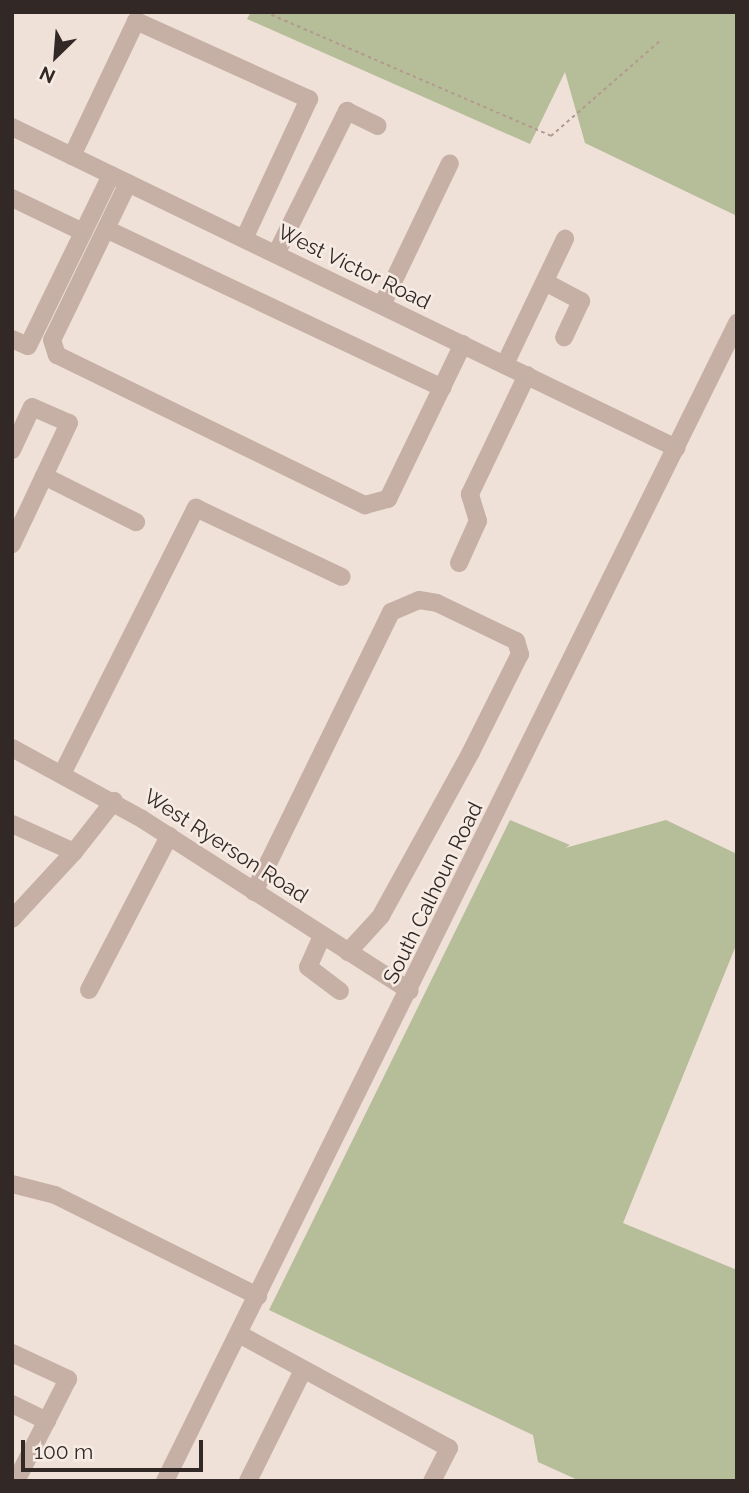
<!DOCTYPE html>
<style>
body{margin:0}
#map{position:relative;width:749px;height:1493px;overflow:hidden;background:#efe1d8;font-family:Raleway,sans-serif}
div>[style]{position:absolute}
.green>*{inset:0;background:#b6bd99}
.path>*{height:2px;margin-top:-1px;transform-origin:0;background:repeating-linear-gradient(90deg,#b29a8f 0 3.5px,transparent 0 7px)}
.minor>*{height:18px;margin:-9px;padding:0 9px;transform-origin:9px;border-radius:9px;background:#c6b0a5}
span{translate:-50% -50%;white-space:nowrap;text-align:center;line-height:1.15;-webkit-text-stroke:5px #f7ece4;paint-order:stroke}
.street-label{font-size:21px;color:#322826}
.frame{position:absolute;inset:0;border:14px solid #322826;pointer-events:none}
.north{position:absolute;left:21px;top:21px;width:70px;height:70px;-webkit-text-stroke:5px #f7ece4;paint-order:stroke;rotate:205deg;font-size:19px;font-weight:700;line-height:28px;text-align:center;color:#322826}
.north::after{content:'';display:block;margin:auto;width:24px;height:32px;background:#322826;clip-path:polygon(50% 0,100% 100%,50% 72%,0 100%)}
.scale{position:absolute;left:21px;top:1440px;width:182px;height:32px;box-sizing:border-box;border:4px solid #322826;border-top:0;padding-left:9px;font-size:21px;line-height:24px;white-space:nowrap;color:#322826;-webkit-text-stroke:5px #f7ece4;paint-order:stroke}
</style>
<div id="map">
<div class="green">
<div style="clip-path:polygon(251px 12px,737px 12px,737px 216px,585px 143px,565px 72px,530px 144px,247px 19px)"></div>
<div style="clip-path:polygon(510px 820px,570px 845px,565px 848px,666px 820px,737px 854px,737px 943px,623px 1223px,737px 1270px,737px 1481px,580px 1481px,538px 1462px,533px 1435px,269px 1310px)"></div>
</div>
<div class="path">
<div style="left:265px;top:12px;width:312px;rotate:23.4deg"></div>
<div style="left:551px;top:136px;width:146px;rotate:-41.1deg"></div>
</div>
<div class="minor">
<div style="left:12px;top:127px;width:738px;rotate:25.8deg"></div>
<div style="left:72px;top:156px;width:149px;rotate:-64.6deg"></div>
<div style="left:136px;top:21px;width:190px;rotate:24.3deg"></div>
<div style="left:309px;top:99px;width:154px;rotate:114.9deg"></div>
<div style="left:128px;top:183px;width:174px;rotate:115.8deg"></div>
<div style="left:52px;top:340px;width:16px;rotate:72deg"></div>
<div style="left:57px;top:355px;width:343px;rotate:26deg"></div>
<div style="left:365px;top:505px;width:24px;rotate:-15deg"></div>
<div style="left:388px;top:499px;width:172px;rotate:-64.2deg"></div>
<div style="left:12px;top:198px;width:79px;rotate:25.6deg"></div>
<div style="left:106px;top:229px;width:372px;rotate:25.3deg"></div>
<div style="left:276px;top:254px;width:160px;rotate:-63.6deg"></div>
<div style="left:347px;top:111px;width:34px;rotate:26deg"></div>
<div style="left:545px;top:282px;width:41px;rotate:27.8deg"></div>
<div style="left:581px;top:301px;width:40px;rotate:115deg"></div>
<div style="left:382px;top:305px;width:157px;rotate:-64.4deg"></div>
<div style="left:12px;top:339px;width:17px;rotate:24deg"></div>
<div style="left:28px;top:346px;width:190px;rotate:-64.1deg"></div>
<div style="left:505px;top:364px;width:139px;rotate:-64.4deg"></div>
<div style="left:12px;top:450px;width:47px;rotate:-65.1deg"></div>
<div style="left:32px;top:407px;width:40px;rotate:23.4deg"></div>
<div style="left:69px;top:423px;width:134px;rotate:115.2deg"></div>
<div style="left:44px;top:476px;width:103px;rotate:26.6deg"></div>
<div style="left:459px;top:563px;width:46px;rotate:-65.7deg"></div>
<div style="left:478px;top:521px;width:28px;rotate:-107deg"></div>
<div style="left:470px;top:494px;width:132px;rotate:-64.4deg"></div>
<div style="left:12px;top:748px;width:148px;rotate:28.6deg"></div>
<div style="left:142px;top:819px;width:318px;rotate:32.7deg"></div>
<div style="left:63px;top:772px;width:296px;rotate:-63.3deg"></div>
<div style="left:196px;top:508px;width:161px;rotate:25.3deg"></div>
<div style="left:12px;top:824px;width:68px;rotate:24.3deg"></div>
<div style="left:74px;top:852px;width:65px;rotate:-51.9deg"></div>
<div style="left:254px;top:892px;width:312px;rotate:-63.9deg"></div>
<div style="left:391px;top:612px;width:30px;rotate:-23deg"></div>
<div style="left:419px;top:600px;width:18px;rotate:9deg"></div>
<div style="left:437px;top:603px;width:88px;rotate:25.7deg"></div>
<div style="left:516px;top:641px;width:14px;rotate:73deg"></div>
<div style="left:520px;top:654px;width:110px;rotate:116.6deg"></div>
<div style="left:471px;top:752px;width:187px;rotate:118.8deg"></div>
<div style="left:381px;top:916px;width:49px;rotate:132.5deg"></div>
<div style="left:12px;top:919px;width:91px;rotate:-47.2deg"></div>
<div style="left:322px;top:936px;width:34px;rotate:114deg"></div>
<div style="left:308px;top:967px;width:40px;rotate:37deg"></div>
<div style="left:89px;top:990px;width:174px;rotate:-62.5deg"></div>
<div style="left:12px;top:1184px;width:44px;rotate:14.3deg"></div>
<div style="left:55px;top:1195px;width:227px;rotate:26.5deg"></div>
<div style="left:239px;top:1334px;width:239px;rotate:28.5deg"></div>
<div style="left:449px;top:1448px;width:37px;rotate:117deg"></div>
<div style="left:12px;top:1353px;width:62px;rotate:24.9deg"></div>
<div style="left:68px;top:1379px;width:114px;rotate:117deg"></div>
<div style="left:12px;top:1404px;width:39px;rotate:26deg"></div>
<div style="left:165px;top:1481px;width:1292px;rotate:-63.71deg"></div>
<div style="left:248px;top:1481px;width:122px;rotate:-63.6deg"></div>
</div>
<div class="street-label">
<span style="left:354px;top:267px;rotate:26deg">West Victor Road</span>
<span style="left:226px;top:846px;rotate:33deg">West Ryerson Road</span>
<span style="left:433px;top:893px;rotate:-64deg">South Calhoun Road</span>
</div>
<div class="frame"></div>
<div class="north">N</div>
<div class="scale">100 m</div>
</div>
